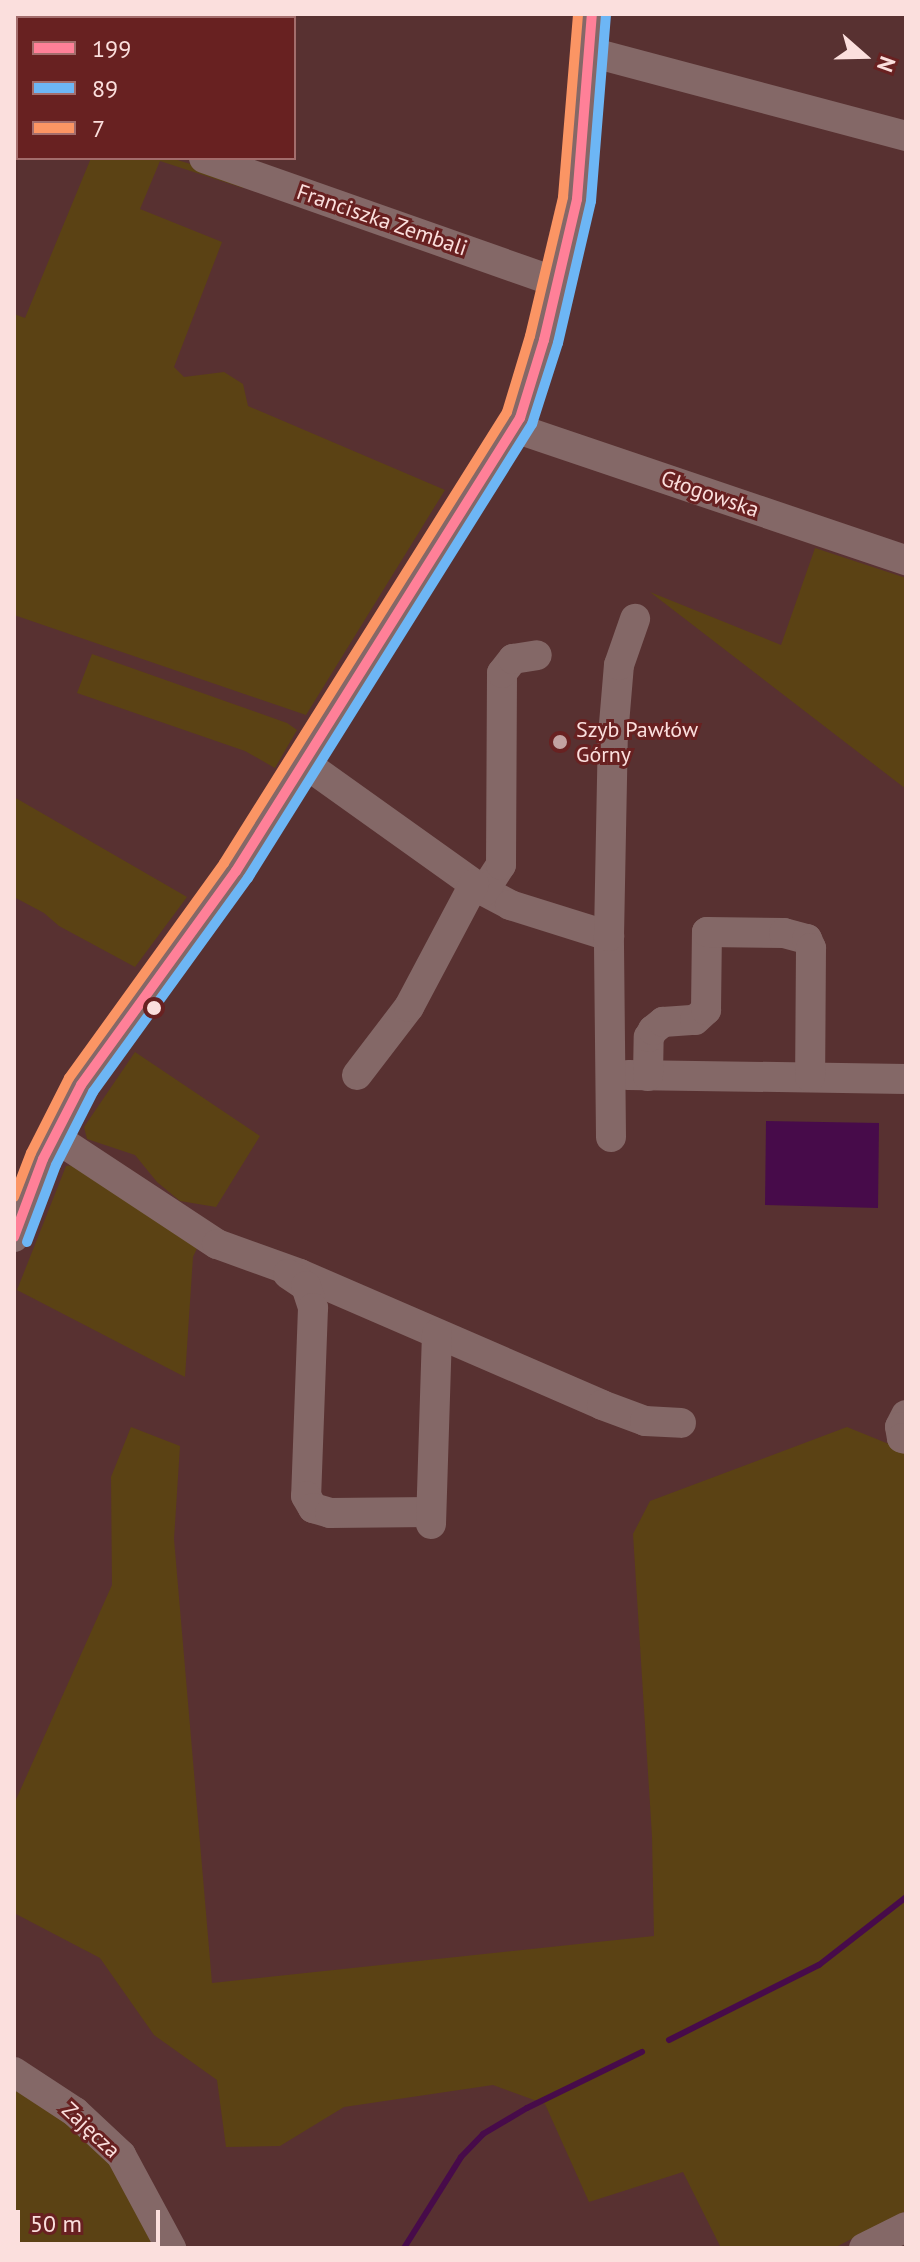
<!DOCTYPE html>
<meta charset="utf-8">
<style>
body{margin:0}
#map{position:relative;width:920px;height:2262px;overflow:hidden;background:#583131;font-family:"PT Sans",sans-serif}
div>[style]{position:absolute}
.green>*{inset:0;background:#5b4214}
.water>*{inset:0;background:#470b4a}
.stream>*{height:6px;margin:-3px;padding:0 3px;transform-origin:3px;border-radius:3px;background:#470b4a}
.minor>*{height:30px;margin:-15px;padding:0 15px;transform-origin:15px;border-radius:15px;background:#846867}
.bus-1>*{height:10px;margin:-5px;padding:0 5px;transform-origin:5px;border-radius:5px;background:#ff8098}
.bus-2>*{height:10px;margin:-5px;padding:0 5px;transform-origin:5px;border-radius:5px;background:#6db6f5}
.bus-3>*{height:10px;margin:-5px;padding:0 5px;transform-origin:5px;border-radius:5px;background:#fb9564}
.dots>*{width:22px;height:22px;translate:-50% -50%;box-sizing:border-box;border:4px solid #682121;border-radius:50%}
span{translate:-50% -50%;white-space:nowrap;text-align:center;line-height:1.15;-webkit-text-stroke:6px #682121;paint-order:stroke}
.street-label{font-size:22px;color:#fbdfdd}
.poi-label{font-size:22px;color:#fbdfdd}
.left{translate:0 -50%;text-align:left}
.frame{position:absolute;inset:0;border:16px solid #fbdfdd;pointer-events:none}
.legend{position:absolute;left:16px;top:16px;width:280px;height:144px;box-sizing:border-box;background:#682121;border:2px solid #a36d6c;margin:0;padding:10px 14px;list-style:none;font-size:24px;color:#fbdfdd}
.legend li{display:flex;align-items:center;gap:16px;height:40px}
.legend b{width:40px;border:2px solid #a36d6c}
.north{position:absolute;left:824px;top:16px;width:80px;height:80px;-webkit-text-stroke:6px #682121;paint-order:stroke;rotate:110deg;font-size:22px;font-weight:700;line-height:32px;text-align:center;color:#fbdfdd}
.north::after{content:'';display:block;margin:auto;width:28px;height:36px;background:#fbdfdd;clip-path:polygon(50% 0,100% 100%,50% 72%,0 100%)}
.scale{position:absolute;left:16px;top:2210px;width:144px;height:36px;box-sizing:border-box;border:4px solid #fbdfdd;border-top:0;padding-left:10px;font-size:24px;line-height:28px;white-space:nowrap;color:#fbdfdd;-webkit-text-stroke:6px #682121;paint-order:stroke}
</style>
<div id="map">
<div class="green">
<div style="clip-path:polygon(91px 158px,171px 158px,245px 181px,243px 188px,160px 161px,140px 209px,222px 242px,174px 367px,184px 377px,224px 372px,243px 384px,248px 406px,445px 490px,306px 715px,14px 615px,14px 314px,25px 318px)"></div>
<div style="clip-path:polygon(815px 548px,906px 578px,906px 789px,650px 592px,781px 645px)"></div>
<div style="clip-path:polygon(92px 654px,287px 723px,297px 730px,275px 768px,245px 751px,77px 693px)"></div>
<div style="clip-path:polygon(14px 797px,187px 897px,135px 967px,59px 926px,44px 913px,14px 897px)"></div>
<div style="clip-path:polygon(135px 1052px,260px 1136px,216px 1207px,180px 1201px,157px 1182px,135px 1155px,87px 1139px,84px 1127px)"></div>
<div style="clip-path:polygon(74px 1165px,198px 1246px,193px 1257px,185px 1377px,17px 1290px,66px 1166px)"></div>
<div style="clip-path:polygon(131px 1427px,180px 1446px,174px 1539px,212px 1983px,654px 1936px,652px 1836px,633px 1534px,650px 1501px,847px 1427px,906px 1451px,906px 2211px,834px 2248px,721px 2248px,683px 2172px,589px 2202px,545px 2104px,493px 2085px,344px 2107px,280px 2146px,226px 2147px,217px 2080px,154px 2035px,100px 1958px,14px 1913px,14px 1804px,112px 1585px,111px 1477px)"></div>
<div style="clip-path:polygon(14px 2082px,107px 2156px,161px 2248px,14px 2248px)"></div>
</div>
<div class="water">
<div style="clip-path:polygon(766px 1121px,879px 1123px,878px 1208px,765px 1205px)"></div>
</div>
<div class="stream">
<div style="left:669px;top:2040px;width:168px;rotate:-26.6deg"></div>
<div style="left:819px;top:1965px;width:110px;rotate:-38deg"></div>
<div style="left:404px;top:2248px;width:107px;rotate:-57.9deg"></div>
<div style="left:461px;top:2157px;width:32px;rotate:-46deg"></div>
<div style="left:483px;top:2134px;width:51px;rotate:-30.6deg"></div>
<div style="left:527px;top:2108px;width:128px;rotate:-26deg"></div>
</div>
<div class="minor">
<div style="left:590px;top:52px;width:327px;rotate:14.9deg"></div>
<div style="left:14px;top:106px;width:4px;rotate:14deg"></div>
<div style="left:204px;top:158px;width:376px;rotate:19.4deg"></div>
<div style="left:515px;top:428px;width:413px;rotate:18.7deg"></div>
<div style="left:303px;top:762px;width:222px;rotate:35.5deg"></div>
<div style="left:484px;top:891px;width:30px;rotate:28deg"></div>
<div style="left:510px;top:905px;width:104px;rotate:17.4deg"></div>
<div style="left:484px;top:891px;width:31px;rotate:-57deg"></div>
<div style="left:501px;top:865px;width:192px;rotate:-89.7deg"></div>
<div style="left:502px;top:673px;width:18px;rotate:-52deg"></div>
<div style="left:513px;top:659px;width:24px;rotate:-9deg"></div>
<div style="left:357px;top:1075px;width:86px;rotate:-52.6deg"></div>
<div style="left:409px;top:1007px;width:139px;rotate:-62.1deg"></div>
<div style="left:628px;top:1075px;width:278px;rotate:0.8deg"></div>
<div style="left:648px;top:1076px;width:39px;rotate:-89deg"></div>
<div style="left:649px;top:1037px;width:8px;rotate:-60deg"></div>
<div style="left:653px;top:1030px;width:13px;rotate:-39deg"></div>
<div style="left:663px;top:1022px;width:32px;rotate:-4deg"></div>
<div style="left:695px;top:1020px;width:15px;rotate:-42deg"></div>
<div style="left:706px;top:1010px;width:78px;rotate:-89.3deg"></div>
<div style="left:707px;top:932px;width:77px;rotate:0.7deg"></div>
<div style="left:784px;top:933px;width:24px;rotate:15deg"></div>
<div style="left:807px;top:939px;width:10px;rotate:66deg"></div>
<div style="left:811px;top:948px;width:129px;rotate:90.4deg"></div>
<div style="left:53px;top:1136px;width:196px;rotate:33.4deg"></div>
<div style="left:217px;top:1244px;width:88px;rotate:19.9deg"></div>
<div style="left:300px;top:1274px;width:329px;rotate:23.4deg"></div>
<div style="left:602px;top:1405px;width:46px;rotate:20.4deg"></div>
<div style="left:645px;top:1421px;width:36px;rotate:3deg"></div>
<div style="left:611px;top:1137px;width:201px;rotate:-90.6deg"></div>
<div style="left:609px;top:936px;width:200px;rotate:-88.9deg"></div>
<div style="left:613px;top:736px;width:71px;rotate:-85.2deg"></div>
<div style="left:619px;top:665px;width:49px;rotate:-70.8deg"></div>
<div style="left:14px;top:1237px;width:83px;rotate:-69.6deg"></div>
<div style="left:43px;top:1159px;width:83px;rotate:-62.8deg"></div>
<div style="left:81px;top:1085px;width:264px;rotate:-54.1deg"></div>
<div style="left:236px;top:871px;width:535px;rotate:-57.92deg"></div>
<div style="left:520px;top:418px;width:82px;rotate:-72.9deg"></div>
<div style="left:544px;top:340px;width:145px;rotate:-76.8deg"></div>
<div style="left:577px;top:199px;width:186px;rotate:-85.4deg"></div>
<div style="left:288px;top:1274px;width:22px;rotate:34deg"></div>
<div style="left:306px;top:1286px;width:23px;rotate:72deg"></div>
<div style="left:313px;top:1308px;width:188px;rotate:92.1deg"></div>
<div style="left:306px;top:1496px;width:14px;rotate:60deg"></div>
<div style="left:313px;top:1508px;width:18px;rotate:16deg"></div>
<div style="left:330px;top:1513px;width:101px;rotate:-0.6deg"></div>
<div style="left:906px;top:1415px;width:13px;rotate:117deg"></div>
<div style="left:900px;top:1427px;width:11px;rotate:80deg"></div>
<div style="left:902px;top:1438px;width:4px;rotate:14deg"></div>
<div style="left:431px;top:1524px;width:190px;rotate:-88.2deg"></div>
<div style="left:14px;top:2072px;width:73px;rotate:33.3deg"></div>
<div style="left:75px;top:2112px;width:63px;rotate:43.1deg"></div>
<div style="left:121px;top:2155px;width:106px;rotate:61.7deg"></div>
<div style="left:864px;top:2248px;width:47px;rotate:-26.6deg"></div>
</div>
<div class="bus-1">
<div style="left:14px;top:1237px;width:83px;rotate:-69.6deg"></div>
<div style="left:43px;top:1159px;width:83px;rotate:-62.8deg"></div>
<div style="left:81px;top:1085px;width:264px;rotate:-54.1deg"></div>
<div style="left:236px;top:871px;width:535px;rotate:-57.92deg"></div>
<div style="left:520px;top:418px;width:82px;rotate:-72.9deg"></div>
<div style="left:544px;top:340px;width:145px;rotate:-76.8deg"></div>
<div style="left:577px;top:199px;width:186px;rotate:-85.4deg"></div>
</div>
<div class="bus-2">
<div style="left:27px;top:1242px;width:82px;rotate:-69.4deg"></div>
<div style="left:56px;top:1165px;width:82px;rotate:-63.1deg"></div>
<div style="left:93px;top:1092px;width:264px;rotate:-54.1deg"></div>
<div style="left:248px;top:878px;width:536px;rotate:-57.97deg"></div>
<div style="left:532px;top:424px;width:85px;rotate:-72.2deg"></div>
<div style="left:558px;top:343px;width:146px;rotate:-76.9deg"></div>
<div style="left:591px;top:201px;width:187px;rotate:-85.4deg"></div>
</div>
<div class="bus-3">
<div style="left:14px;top:1197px;width:47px;rotate:-68.9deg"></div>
<div style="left:31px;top:1153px;width:84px;rotate:-63.1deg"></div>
<div style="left:69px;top:1078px;width:265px;rotate:-54.2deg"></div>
<div style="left:224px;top:863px;width:532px;rotate:-57.89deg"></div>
<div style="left:507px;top:412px;width:79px;rotate:-73.2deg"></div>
<div style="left:530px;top:336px;width:143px;rotate:-76.6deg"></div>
<div style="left:563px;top:197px;width:184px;rotate:-85.3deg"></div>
</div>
<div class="dots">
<div style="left:560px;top:742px;background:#c2a2a1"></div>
<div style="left:154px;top:1008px;background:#fbdfdd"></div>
</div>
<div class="street-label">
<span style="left:382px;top:220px;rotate:19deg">Franciszka Zembali</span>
<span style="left:710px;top:494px;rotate:19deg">Głogowska</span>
<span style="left:91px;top:2130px;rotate:43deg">Zajęcza</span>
</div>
<div class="poi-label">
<span class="left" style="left:576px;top:742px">Szyb Pawłów<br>Górny</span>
</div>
<div class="frame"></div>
<ul class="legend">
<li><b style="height:10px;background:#ff8098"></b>199</li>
<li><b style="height:10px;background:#6db6f5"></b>89</li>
<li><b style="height:10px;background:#fb9564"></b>7</li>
</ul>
<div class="north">N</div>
<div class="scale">50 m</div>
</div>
